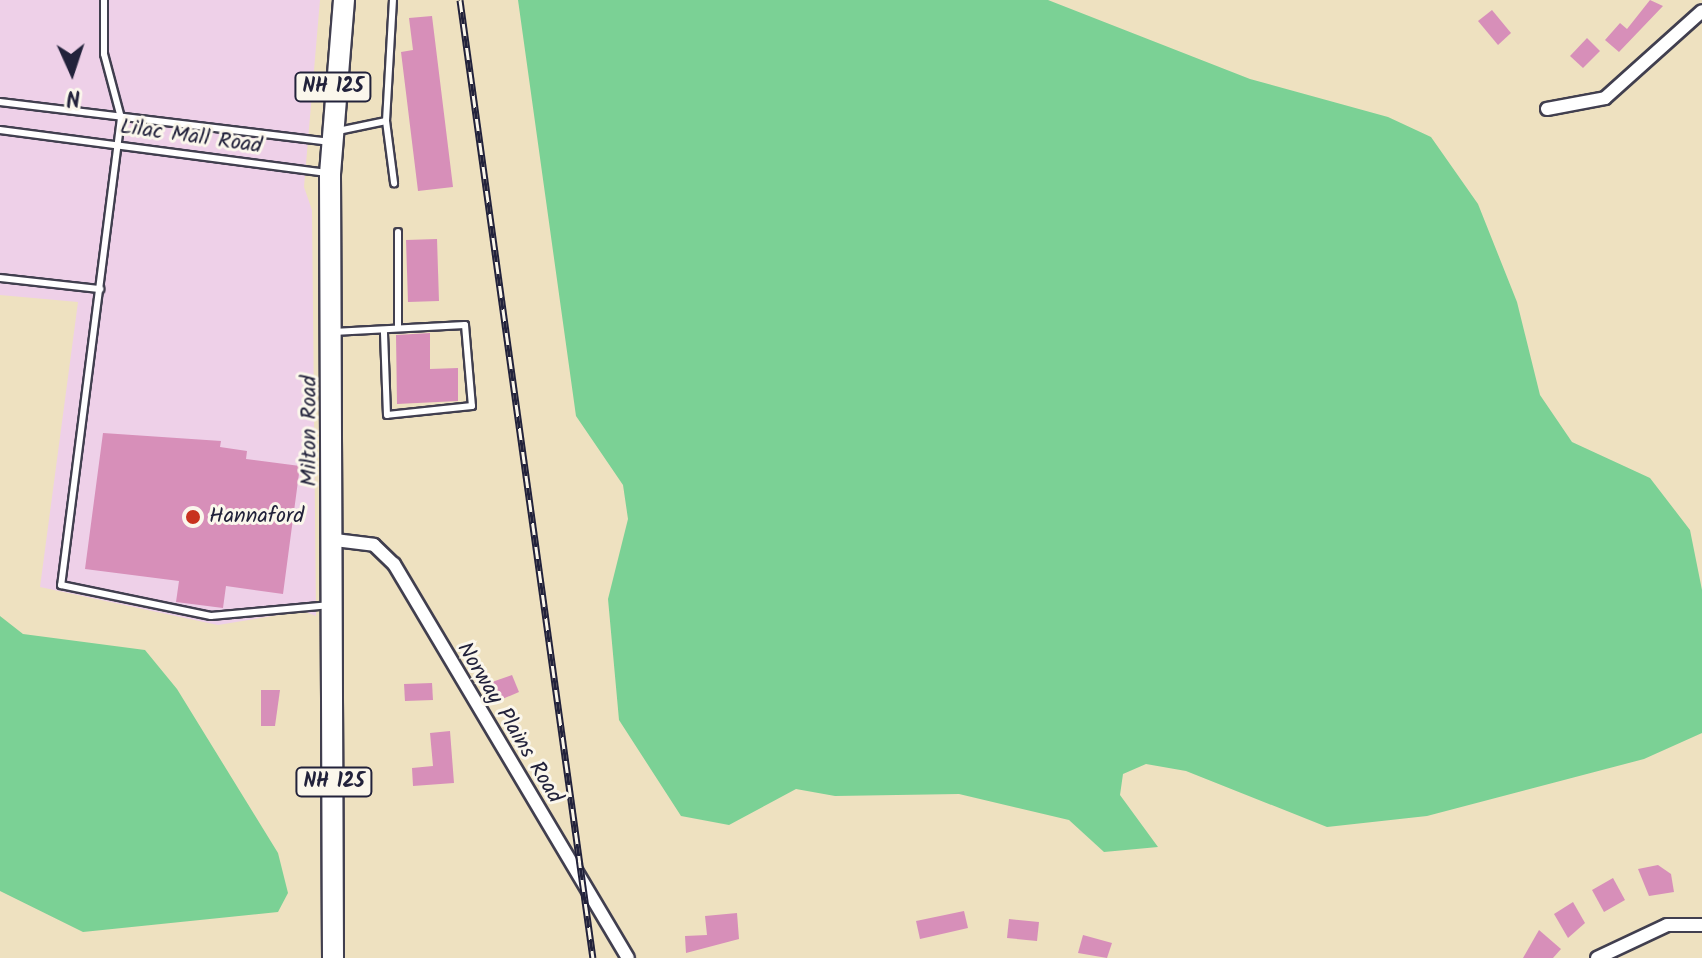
<!DOCTYPE html>
<style>
body{margin:0}
#map{position:relative;width:1702px;height:958px;overflow:hidden;background:#eee1c0;font-family:Kalam,sans-serif}
div>[style]{position:absolute}
.built>*{inset:0;background:#eed0e8}
.green>*{inset:0;background:#7bd195}
.building>*{inset:0;background:#d78fb9}
.roads{filter:drop-shadow(2px 0 #413f4f) drop-shadow(-2px 0 #413f4f) drop-shadow(0 2px #413f4f) drop-shadow(0 -2px #413f4f)}
.service>*{height:6px;margin:-3px;padding:0 3px;transform-origin:3px;border-radius:3px;background:#fff}
.minor>*{height:12px;margin:-6px;padding:0 6px;transform-origin:6px;border-radius:6px;background:#fff}
.primary>*{height:20px;margin:-10px;padding:0 10px;transform-origin:10px;border-radius:10px;background:#fff}
.rail>*{height:7px;margin-top:-3.5px;transform-origin:0;background:repeating-linear-gradient(90deg,#fbf7ec 0 12px,#22223b 0 24px);box-sizing:border-box;border-block:2px solid #22223b}
.dots>*{width:22px;height:22px;translate:-50% -50%;box-sizing:border-box;border:4px solid #fbf7ec;border-radius:50%}
span{translate:-50% -50%;white-space:nowrap;text-align:center;line-height:1.15;-webkit-text-stroke:6px #fbf7ec;paint-order:stroke}
.shield-label span{padding:2px 6px;background:#fbf7ec;border:2px solid;border-radius:6px;-webkit-text-stroke-width:0}
.shield-label{font-size:20px;color:#22223b;font-weight:700}
.street-label{font-size:22px;color:#22223b}
.poi-label{font-size:22px;color:#22223b}
.left{translate:0 -50%;text-align:left}
.north{position:absolute;left:32px;top:32px;width:80px;height:80px;-webkit-text-stroke:6px #fbf7ec;paint-order:stroke;rotate:177deg;font-size:22px;font-weight:700;line-height:32px;text-align:center;color:#22223b}
.north::after{content:'';display:block;margin:auto;width:28px;height:36px;background:#22223b;clip-path:polygon(50% 0,100% 100%,50% 72%,0 100%)}
</style>
<div id="map">
<div class="built">
<div style="clip-path:polygon(0 0,320px 0,304px 187px,312px 210px,316px 616px,303px 611px,218px 625px,40px 587px,78px 302px,0 295px)"></div>
</div>
<div class="green">
<div style="clip-path:polygon(518px 0,1048px 0,1250px 79px,1388px 117px,1431px 137px,1478px 204px,1517px 302px,1540px 395px,1572px 442px,1650px 478px,1690px 530px,1702px 590px,1702px 733px,1644px 759px,1427px 816px,1327px 827px,1186px 771px,1146px 764px,1123px 774px,1120px 795px,1158px 847px,1104px 852px,1069px 820px,959px 794px,835px 796px,796px 789px,729px 825px,681px 816px,619px 720px,608px 599px,628px 519px,623px 485px,576px 416px)"></div>
<div style="clip-path:polygon(0 616px,23px 634px,145px 650px,177px 689px,278px 853px,288px 893px,278px 912px,83px 932px,0 891px)"></div>
</div>
<div class="building">
<div style="clip-path:polygon(1650px 0,1663px 6px,1619px 52px,1605px 40px,1620px 23px,1627px 29px)"></div>
<div style="clip-path:polygon(1492px 10px,1511px 33px,1498px 45px,1478px 21px)"></div>
<div style="clip-path:polygon(432px 16px,453px 187px,418px 191px,401px 52px,413px 50px,409px 18px)"></div>
<div style="clip-path:polygon(1587px 38px,1600px 51px,1583px 68px,1570px 56px)"></div>
<div style="clip-path:polygon(437px 239px,439px 301px,408px 302px,406px 240px)"></div>
<div style="clip-path:polygon(430px 333px,430px 369px,458px 368px,458px 401px,397px 404px,396px 335px)"></div>
<div style="clip-path:polygon(103px 433px,221px 441px,220px 447px,247px 451px,246px 459px,300px 466px,283px 594px,226px 586px,223px 608px,176px 602px,179px 581px,85px 569px)"></div>
<div style="clip-path:polygon(512px 675px,519px 692px,500px 700px,492px 682px)"></div>
<div style="clip-path:polygon(432px 683px,433px 700px,405px 701px,404px 684px)"></div>
<div style="clip-path:polygon(261px 690px,280px 690px,275px 726px,261px 726px)"></div>
<div style="clip-path:polygon(450px 731px,454px 783px,413px 786px,412px 768px,433px 766px,430px 733px)"></div>
<div style="clip-path:polygon(1658px 865px,1671px 874px,1674px 892px,1649px 896px,1638px 869px)"></div>
<div style="clip-path:polygon(1613px 878px,1625px 900px,1604px 912px,1592px 890px)"></div>
<div style="clip-path:polygon(1573px 902px,1585px 923px,1568px 938px,1554px 914px)"></div>
<div style="clip-path:polygon(964px 911px,968px 928px,920px 939px,916px 921px)"></div>
<div style="clip-path:polygon(737px 913px,739px 939px,686px 953px,685px 936px,707px 935px,705px 916px)"></div>
<div style="clip-path:polygon(1009px 919px,1039px 922px,1037px 941px,1007px 938px)"></div>
<div style="clip-path:polygon(1539px 930px,1561px 949px,1553px 958px,1523px 958px)"></div>
<div style="clip-path:polygon(1083px 935px,1112px 943px,1107px 958px,1078px 953px)"></div>
</div>
<div class="roads">
<div class="service">
<div style="left:104px;top:0;width:54px;rotate:90deg"></div>
<div style="left:104px;top:54px;width:66px;rotate:75.1deg"></div>
<div style="left:121px;top:118px;width:471px;rotate:97.3deg"></div>
<div style="left:61px;top:585px;width:153px;rotate:11.7deg"></div>
<div style="left:211px;top:616px;width:120px;rotate:-5.3deg"></div>
<div style="left:0;top:102px;width:333px;rotate:6.9deg"></div>
<div style="left:386px;top:121px;width:63px;rotate:82.6deg"></div>
<div style="left:0;top:130px;width:328px;rotate:7.5deg"></div>
<div style="left:338px;top:131px;width:49px;rotate:-11.8deg"></div>
<div style="left:386px;top:121px;width:121px;rotate:-86.7deg"></div>
<div style="left:398px;top:232px;width:94px;rotate:90deg"></div>
<div style="left:0;top:278px;width:101px;rotate:6.3deg"></div>
<div style="left:333px;top:332px;width:132px;rotate:-3deg"></div>
<div style="left:465px;top:325px;width:81px;rotate:85.1deg"></div>
<div style="left:472px;top:406px;width:85px;rotate:174deg"></div>
<div style="left:387px;top:415px;width:83px;rotate:-92.1deg"></div>
</div>
<div class="minor">
<div style="left:1547px;top:109px;width:59px;rotate:-10.7deg"></div>
<div style="left:1605px;top:98px;width:130px;rotate:-41.9deg"></div>
<div style="left:335px;top:540px;width:39px;rotate:7deg"></div>
<div style="left:374px;top:545px;width:28px;rotate:44deg"></div>
<div style="left:394px;top:564px;width:458px;rotate:59.3deg"></div>
<div style="left:1597px;top:958px;width:77px;rotate:-25.2deg"></div>
<div style="left:1667px;top:925px;width:35px"></div>
</div>
<div class="primary">
<div style="left:333px;top:958px;width:784px;rotate:-90.22deg"></div>
<div style="left:330px;top:174px;width:175px;rotate:-85.4deg"></div>
</div>
</div>
<div class="rail">
<div style="left:460px;top:0;width:967px;rotate:82.1deg"></div>
</div>
<div class="dots">
<div style="left:193px;top:517px;background:#c8321e"></div>
</div>
<div class="shield-label">
<span style="left:333px;top:87px">NH 125</span>
<span style="left:334px;top:782px">NH 125</span>
</div>
<div class="street-label">
<span style="left:191px;top:137px;rotate:8deg">Lilac Mall Road</span>
<span style="left:310px;top:431px;rotate:-90deg">Milton Road</span>
<span style="left:509px;top:723px;rotate:59deg">Norway Plains Road</span>
</div>
<div class="poi-label">
<span class="left" style="left:209px;top:517px">Hannaford</span>
</div>
<div class="north">N</div>
</div>
